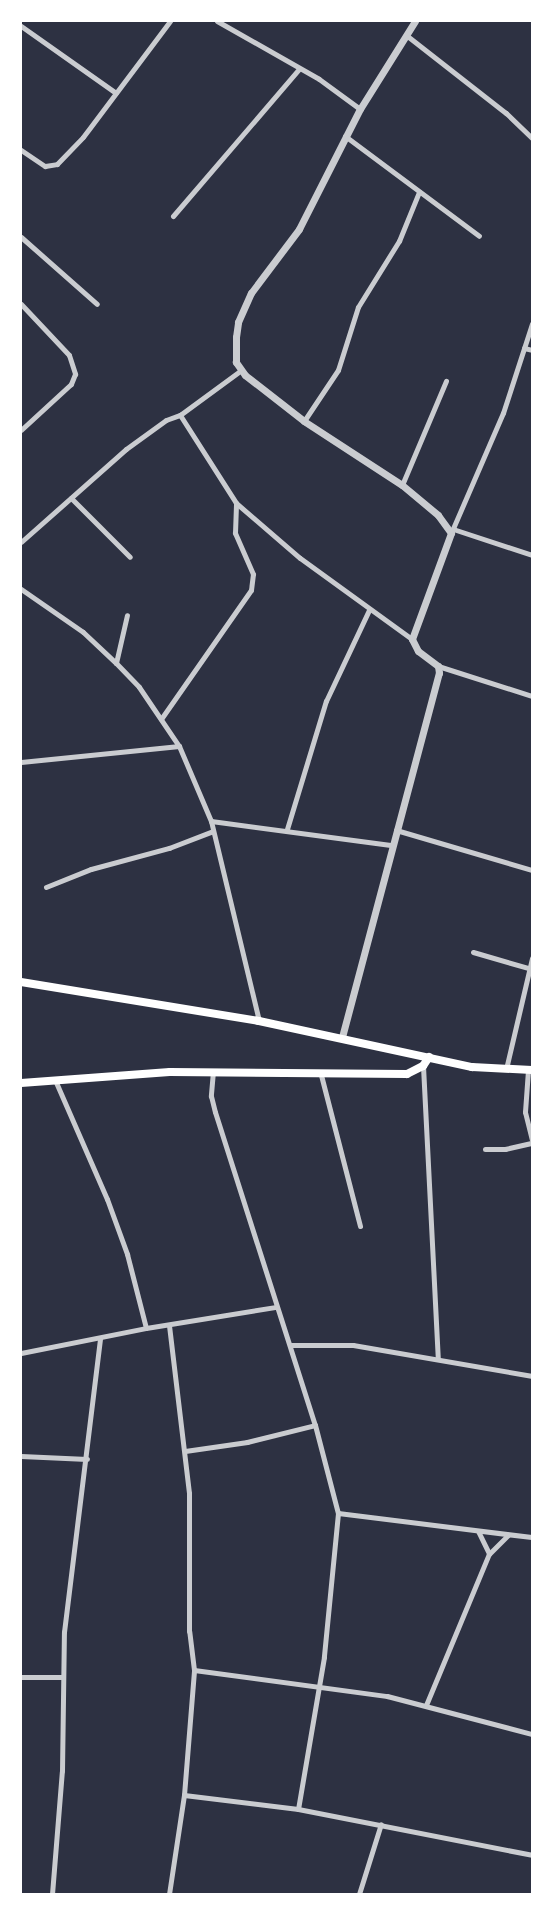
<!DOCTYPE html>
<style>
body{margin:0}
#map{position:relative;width:553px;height:1915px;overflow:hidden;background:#2d3142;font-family:Inter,sans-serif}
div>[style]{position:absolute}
.minor>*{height:5px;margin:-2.5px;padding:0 2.5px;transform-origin:2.5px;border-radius:2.5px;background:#caccd0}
.tertiary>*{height:7px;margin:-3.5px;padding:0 3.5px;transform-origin:3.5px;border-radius:3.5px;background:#caccd0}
.secondary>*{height:8px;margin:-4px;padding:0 4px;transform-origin:4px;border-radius:4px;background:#fff}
span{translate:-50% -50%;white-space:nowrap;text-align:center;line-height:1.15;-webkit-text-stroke:4px #fff;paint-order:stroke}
.frame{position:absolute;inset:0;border:22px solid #fff;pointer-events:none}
</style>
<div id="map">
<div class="minor">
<div style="left:217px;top:21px;width:117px;rotate:29.6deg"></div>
<div style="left:319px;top:79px;width:51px;rotate:36.2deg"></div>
<div style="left:21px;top:26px;width:116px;rotate:35.2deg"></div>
<div style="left:406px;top:35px;width:127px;rotate:38deg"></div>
<div style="left:506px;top:113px;width:36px;rotate:44deg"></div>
<div style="left:345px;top:136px;width:167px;rotate:36.7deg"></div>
<div style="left:21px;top:150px;width:29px;rotate:34deg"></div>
<div style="left:45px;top:166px;width:12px;rotate:-9deg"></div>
<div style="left:57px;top:164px;width:37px;rotate:-46deg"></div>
<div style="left:83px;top:137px;width:145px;rotate:-53.1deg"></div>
<div style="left:173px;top:216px;width:194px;rotate:-49.4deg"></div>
<div style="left:21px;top:237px;width:101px;rotate:41.4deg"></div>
<div style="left:21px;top:304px;width:70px;rotate:46.7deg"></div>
<div style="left:69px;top:355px;width:20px;rotate:72deg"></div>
<div style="left:75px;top:374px;width:11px;rotate:112deg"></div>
<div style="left:71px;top:384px;width:68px;rotate:137.4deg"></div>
<div style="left:524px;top:348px;width:8px;rotate:14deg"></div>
<div style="left:180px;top:415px;width:104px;rotate:57.5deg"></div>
<div style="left:236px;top:503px;width:84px;rotate:40.7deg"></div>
<div style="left:300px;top:558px;width:138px;rotate:35.9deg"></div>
<div style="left:304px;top:421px;width:61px;rotate:-56.3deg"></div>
<div style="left:338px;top:370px;width:66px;rotate:-72.4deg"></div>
<div style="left:358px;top:307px;width:78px;rotate:-58.2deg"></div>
<div style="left:399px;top:241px;width:53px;rotate:-67.8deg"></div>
<div style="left:402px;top:485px;width:113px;rotate:-67.1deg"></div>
<div style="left:71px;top:498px;width:83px;rotate:45deg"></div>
<div style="left:453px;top:529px;width:83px;rotate:18.2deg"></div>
<div style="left:451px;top:533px;width:131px;rotate:-66.6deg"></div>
<div style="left:503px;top:413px;width:94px;rotate:-72deg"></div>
<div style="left:21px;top:542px;width:140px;rotate:-41.5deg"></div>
<div style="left:126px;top:449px;width:49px;rotate:-35.9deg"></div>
<div style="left:166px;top:420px;width:15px;rotate:-20deg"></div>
<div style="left:180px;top:415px;width:74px;rotate:-36.3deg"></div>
<div style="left:21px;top:589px;width:75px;rotate:34.7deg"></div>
<div style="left:83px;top:632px;width:45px;rotate:43.2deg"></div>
<div style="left:116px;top:663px;width:33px;rotate:46deg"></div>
<div style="left:139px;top:687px;width:71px;rotate:55.9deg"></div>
<div style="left:179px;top:746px;width:82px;rotate:66.9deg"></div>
<div style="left:211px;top:821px;width:206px;rotate:76.5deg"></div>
<div style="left:116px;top:663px;width:49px;rotate:-77.1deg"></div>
<div style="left:438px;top:666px;width:99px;rotate:17.7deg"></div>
<div style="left:161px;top:719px;width:157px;rotate:-55.1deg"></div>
<div style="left:251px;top:590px;width:16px;rotate:-83deg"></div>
<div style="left:253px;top:574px;width:45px;rotate:-113.7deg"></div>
<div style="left:235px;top:533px;width:30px;rotate:-88deg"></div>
<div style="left:21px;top:762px;width:159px;rotate:-5.8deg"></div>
<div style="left:211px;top:821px;width:183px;rotate:7.6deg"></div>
<div style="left:287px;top:829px;width:134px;rotate:-73.1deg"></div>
<div style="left:326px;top:701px;width:101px;rotate:-64.7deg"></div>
<div style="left:396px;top:830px;width:142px;rotate:16.4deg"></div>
<div style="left:46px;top:887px;width:48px;rotate:-21.8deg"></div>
<div style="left:91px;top:869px;width:81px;rotate:-15.1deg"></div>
<div style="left:169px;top:848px;width:47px;rotate:-21.1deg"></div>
<div style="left:473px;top:952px;width:57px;rotate:16.2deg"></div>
<div style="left:423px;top:1066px;width:293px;rotate:87.1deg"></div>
<div style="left:506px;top:1069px;width:114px;rotate:-76.8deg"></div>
<div style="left:528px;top:1070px;width:42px;rotate:94.1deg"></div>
<div style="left:525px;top:1112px;width:30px;rotate:76deg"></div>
<div style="left:213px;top:1071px;width:25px;rotate:95deg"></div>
<div style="left:211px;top:1096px;width:16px;rotate:76deg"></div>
<div style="left:215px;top:1112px;width:329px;rotate:72.3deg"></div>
<div style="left:315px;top:1425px;width:91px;rotate:75.4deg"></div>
<div style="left:338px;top:1513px;width:145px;rotate:95.6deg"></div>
<div style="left:324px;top:1657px;width:154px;rotate:99.7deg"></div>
<div style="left:321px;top:1075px;width:156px;rotate:75.5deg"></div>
<div style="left:55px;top:1080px;width:130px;rotate:66.4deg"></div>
<div style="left:107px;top:1199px;width:59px;rotate:70deg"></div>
<div style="left:127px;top:1254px;width:76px;rotate:75.6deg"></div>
<div style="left:485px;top:1149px;width:20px"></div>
<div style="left:505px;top:1149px;width:28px;rotate:-13deg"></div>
<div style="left:290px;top:1345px;width:63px"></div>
<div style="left:353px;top:1345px;width:182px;rotate:9.8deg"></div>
<div style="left:21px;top:1353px;width:127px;rotate:-11.3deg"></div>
<div style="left:146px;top:1328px;width:132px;rotate:-9.2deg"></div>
<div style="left:185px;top:1451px;width:63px;rotate:-8.3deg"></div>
<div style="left:247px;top:1442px;width:70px;rotate:-14deg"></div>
<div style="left:21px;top:1456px;width:66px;rotate:2.6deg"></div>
<div style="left:338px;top:1513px;width:195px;rotate:7.1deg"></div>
<div style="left:478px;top:1531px;width:25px;rotate:64deg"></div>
<div style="left:194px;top:1670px;width:195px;rotate:7.7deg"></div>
<div style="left:387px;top:1696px;width:150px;rotate:14.7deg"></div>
<div style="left:21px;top:1677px;width:42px"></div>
<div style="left:426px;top:1705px;width:164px;rotate:-67.4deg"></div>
<div style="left:489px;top:1554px;width:27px;rotate:-45deg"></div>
<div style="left:184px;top:1795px;width:115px;rotate:7deg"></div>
<div style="left:298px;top:1809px;width:238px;rotate:11.1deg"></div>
<div style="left:52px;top:1894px;width:123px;rotate:-85.4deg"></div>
<div style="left:62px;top:1771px;width:139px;rotate:-89.2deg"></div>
<div style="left:64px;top:1632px;width:296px;rotate:-83deg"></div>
<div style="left:169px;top:1894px;width:100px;rotate:-81.4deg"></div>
<div style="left:184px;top:1795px;width:125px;rotate:-85.4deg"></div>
<div style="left:194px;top:1670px;width:39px;rotate:-97deg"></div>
<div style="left:189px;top:1631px;width:138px;rotate:-90deg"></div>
<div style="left:189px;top:1493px;width:168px;rotate:-96.8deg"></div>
<div style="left:359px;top:1894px;width:73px;rotate:-72.6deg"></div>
</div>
<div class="tertiary">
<div style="left:342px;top:1037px;width:377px;rotate:-75.1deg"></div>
<div style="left:439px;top:673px;width:7px;rotate:-98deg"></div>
<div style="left:438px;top:666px;width:25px;rotate:-143deg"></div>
<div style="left:418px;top:651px;width:13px;rotate:-117deg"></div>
<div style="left:412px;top:639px;width:113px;rotate:-69.8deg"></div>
<div style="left:451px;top:533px;width:22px;rotate:-126deg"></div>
<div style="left:438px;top:515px;width:47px;rotate:-140.2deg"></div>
<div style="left:402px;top:485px;width:117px;rotate:-146.9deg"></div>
<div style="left:304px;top:421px;width:75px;rotate:-142.1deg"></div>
<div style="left:245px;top:375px;width:16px;rotate:-125deg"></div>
<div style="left:236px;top:362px;width:25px;rotate:-90deg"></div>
<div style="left:236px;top:337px;width:15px;rotate:-82deg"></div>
<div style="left:238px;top:322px;width:32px;rotate:-66deg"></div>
<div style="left:251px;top:293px;width:80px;rotate:-53.1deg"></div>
<div style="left:299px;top:229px;width:135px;rotate:-63.1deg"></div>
<div style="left:360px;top:109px;width:104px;rotate:-58deg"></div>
</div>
<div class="secondary">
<div style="left:21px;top:982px;width:241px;rotate:9.3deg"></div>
<div style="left:259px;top:1021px;width:218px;rotate:12.2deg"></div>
<div style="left:472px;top:1067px;width:60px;rotate:2.9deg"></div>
<div style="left:21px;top:1083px;width:149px;rotate:-4.2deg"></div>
<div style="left:170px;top:1072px;width:237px;rotate:0.5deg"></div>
<div style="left:407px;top:1074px;width:18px;rotate:-27deg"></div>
<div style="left:423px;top:1066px;width:11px;rotate:-56deg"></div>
</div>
<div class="frame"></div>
</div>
